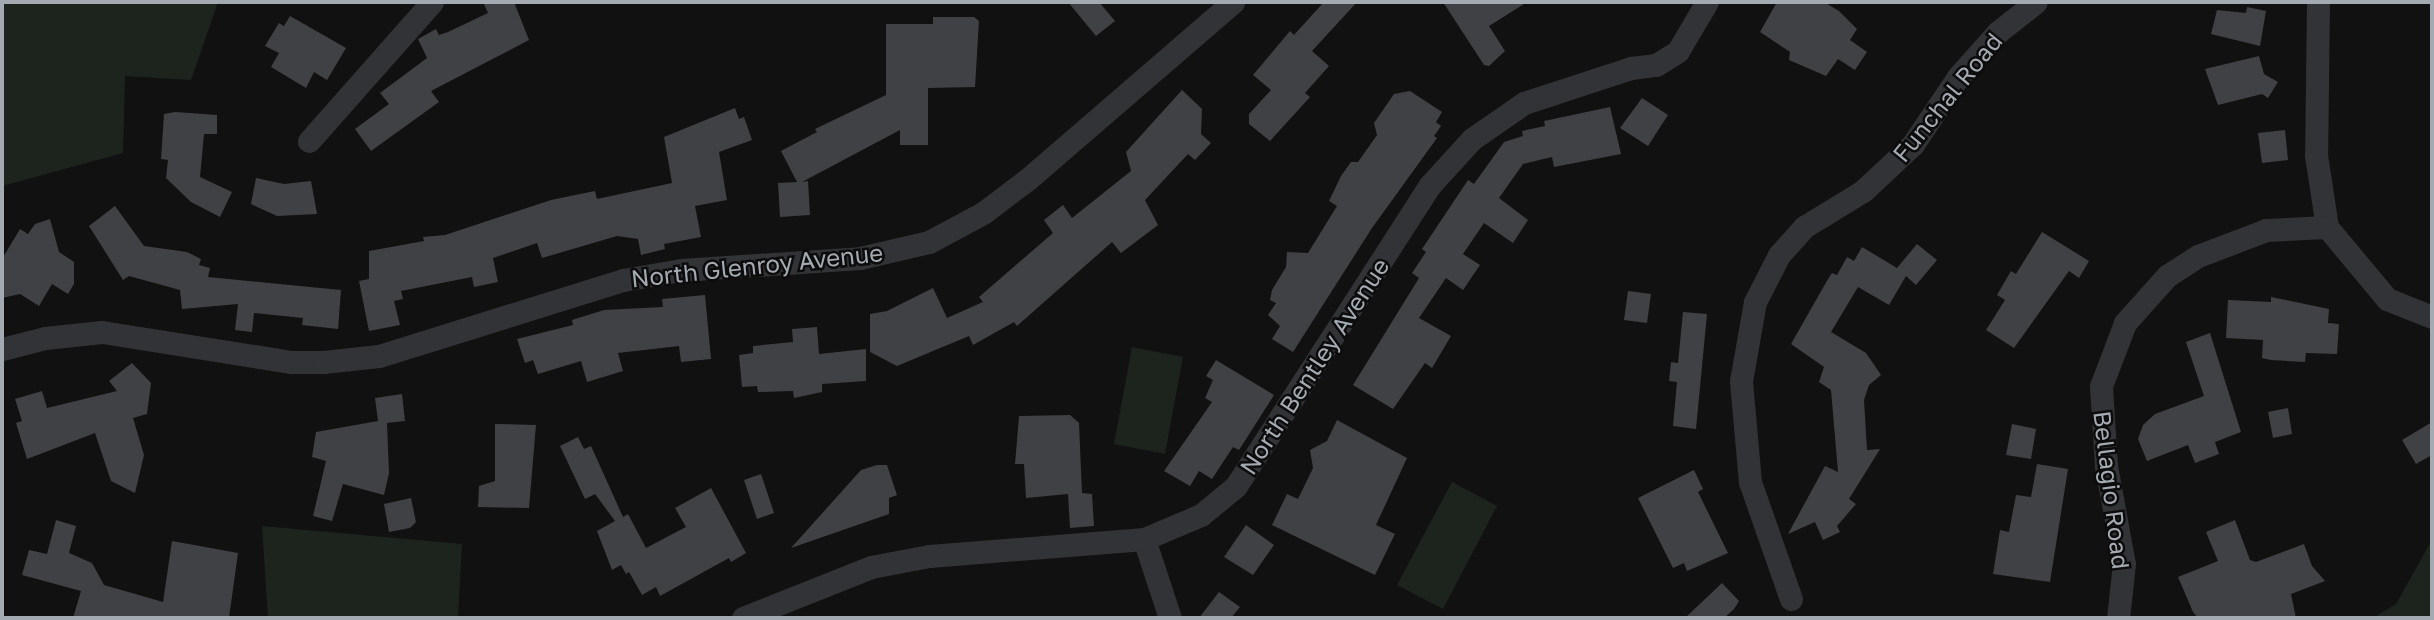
<!DOCTYPE html>
<style>
body{margin:0}
#map{position:relative;width:2434px;height:620px;overflow:hidden;background:#111112;font-family:"Golos Text",sans-serif}
div>[style]{position:absolute}
.green>*{inset:0;background:#1d241d}
.building>*{inset:0;background:#404145}
.minor>*{height:23px;margin:-11.5px;padding:0 11.5px;transform-origin:11.5px;border-radius:11.5px;background:#323336}
span{translate:-50% -50%;white-space:nowrap;text-align:center;line-height:1.15;-webkit-text-stroke:5px #0c0c0d;paint-order:stroke}
.street-label{font-size:24px;color:#a3aab1}
.frame{position:absolute;inset:0;border:4px solid #a3aab1;pointer-events:none}
</style>
<div id="map">
<div class="green">
<div style="clip-path:polygon(2px 2px,218px 2px,191px 80px,125px 76px,123px 153px,2px 186px)"></div>
<div style="clip-path:polygon(1132px 347px,1183px 357px,1165px 454px,1114px 444px)"></div>
<div style="clip-path:polygon(1452px 482px,1497px 506px,1443px 609px,1397px 585px)"></div>
<div style="clip-path:polygon(262px 526px,462px 544px,458px 618px,268px 618px)"></div>
<div style="clip-path:polygon(2432px 540px,2432px 618px,2373px 618px,2396px 604px)"></div>
</div>
<div class="building">
<div style="clip-path:polygon(483px 2px,514px 2px,529px 40px,431px 91px,439px 102px,371px 151px,355px 129px,389px 104px,380px 93px,427px 58px,418px 39px,436px 29px,439px 35px,448px 32px,488px 13px)"></div>
<div style="clip-path:polygon(1068px 2px,1099px 2px,1115px 21px,1096px 36px)"></div>
<div style="clip-path:polygon(1324px 2px,1357px 2px,1312px 51px,1329px 66px,1305px 93px,1310px 97px,1270px 141px,1249px 124px,1249px 114px,1271px 90px,1253px 75px,1290px 31px,1294px 35px)"></div>
<div style="clip-path:polygon(1443px 2px,1527px 2px,1489px 26px,1505px 51px,1489px 66px,1484px 65px)"></div>
<div style="clip-path:polygon(1777px 2px,1824px 2px,1839px 11px,1857px 29px,1850px 40px,1867px 52px,1855px 70px,1838px 59px,1826px 76px,1789px 60px,1790px 52px,1760px 32px)"></div>
<div style="clip-path:polygon(2247px 7px,2266px 11px,2260px 46px,2211px 34px,2217px 10px,2246px 13px)"></div>
<div style="clip-path:polygon(290px 16px,346px 48px,327px 80px,314px 72px,306px 88px,271px 67px,279px 53px,265px 46px,279px 23px,284px 26px)"></div>
<div style="clip-path:polygon(933px 17px,974px 17px,979px 21px,975px 87px,928px 88px,928px 145px,900px 145px,900px 130px,802px 182px,808px 181px,810px 215px,780px 217px,778px 183px,797px 182px,781px 151px,817px 132px,815px 129px,886px 95px,886px 24px,933px 24px)"></div>
<div style="clip-path:polygon(2259px 56px,2264px 74px,2278px 82px,2268px 98px,2262px 94px,2218px 105px,2205px 69px)"></div>
<div style="clip-path:polygon(1182px 90px,1202px 109px,1201px 134px,1211px 143px,1195px 160px,1188px 154px,1145px 200px,1158px 225px,1121px 253px,1112px 242px,1017px 326px,1014px 322px,973px 345px,969px 336px,897px 366px,870px 352px,870px 314px,887px 311px,933px 288px,947px 318px,983px 302px,979px 297px,1053px 233px,1044px 220px,1063px 205px,1072px 218px,1131px 171px,1126px 152px)"></div>
<div style="clip-path:polygon(1410px 91px,1442px 112px,1436px 122px,1441px 126px,1434px 136px,1437px 138px,1372px 228px,1293px 352px,1272px 339px,1280px 326px,1268px 315px,1276px 303px,1270px 300px,1272px 290px,1286px 267px,1287px 252px,1308px 253px,1337px 206px,1329px 201px,1341px 176px,1351px 162px,1358px 162px,1377px 135px,1374px 123px,1394px 94px)"></div>
<div style="clip-path:polygon(1642px 98px,1668px 115px,1648px 146px,1620px 128px)"></div>
<div style="clip-path:polygon(1610px 107px,1621px 154px,1554px 167px,1552px 157px,1523px 164px,1499px 198px,1528px 220px,1513px 243px,1484px 223px,1463px 254px,1480px 265px,1463px 290px,1446px 278px,1419px 318px,1451px 336px,1432px 368px,1425px 363px,1393px 409px,1353px 385px,1419px 278px,1412px 273px,1426px 252px,1422px 249px,1468px 180px,1474px 184px,1504px 142px,1523px 136px,1522px 131px,1545px 126px,1544px 121px)"></div>
<div style="clip-path:polygon(735px 108px,739px 119px,744px 117px,752px 140px,719px 152px,727px 200px,695px 206px,701px 237px,664px 244px,665px 249px,641px 255px,638px 239px,617px 236px,542px 258px,537px 243px,493px 258px,498px 282px,474px 287px,472px 277px,401px 291px,403px 299px,394px 301px,400px 325px,369px 331px,359px 281px,369px 279px,369px 251px,424px 241px,423px 237px,445px 235px,551px 200px,595px 191px,597px 199px,672px 183px,664px 137px)"></div>
<div style="clip-path:polygon(175px 112px,217px 115px,217px 134px,204px 134px,200px 177px,232px 192px,220px 217px,191px 202px,166px 178px,168px 160px,161px 159px,164px 114px)"></div>
<div style="clip-path:polygon(2285px 130px,2288px 160px,2262px 163px,2258px 133px)"></div>
<div style="clip-path:polygon(256px 178px,284px 184px,311px 181px,317px 214px,277px 216px,251px 204px)"></div>
<div style="clip-path:polygon(115px 206px,144px 246px,187px 252px,201px 259px,199px 265px,210px 268px,208px 277px,341px 290px,338px 329px,302px 325px,303px 318px,254px 313px,252px 332px,235px 330px,238px 304px,182px 309px,180px 290px,129px 276px,123px 280px,89px 226px)"></div>
<div style="clip-path:polygon(50px 219px,59px 252px,74px 262px,74px 284px,68px 294px,52px 284px,39px 306px,20px 294px,2px 298px,2px 259px,20px 229px,28px 234px,35px 224px)"></div>
<div style="clip-path:polygon(2042px 232px,2089px 261px,2079px 278px,2069px 271px,2014px 348px,1986px 330px,2005px 300px,1997px 295px,2011px 271px,2016px 274px)"></div>
<div style="clip-path:polygon(1917px 244px,1937px 260px,1916px 285px,1906px 276px,1889px 305px,1858px 287px,1831px 332px,1866px 353px,1881px 375px,1869px 385px,1864px 400px,1867px 450px,1880px 449px,1849px 499px,1856px 504px,1837px 526px,1840px 532px,1823px 540px,1815px 522px,1788px 534px,1825px 466px,1838px 472px,1831px 390px,1819px 382px,1824px 367px,1791px 344px,1828px 279px,1832px 273px,1837px 275px,1847px 257px,1854px 261px,1862px 247px,1897px 268px)"></div>
<div style="clip-path:polygon(1628px 291px,1651px 294px,1647px 323px,1624px 320px)"></div>
<div style="clip-path:polygon(705px 295px,711px 359px,681px 362px,679px 346px,618px 353px,623px 371px,587px 382px,581px 361px,538px 374px,533px 360px,525px 363px,517px 339px,573px 325px,572px 320px,604px 310px,663px 307px,662px 299px)"></div>
<div style="clip-path:polygon(2271px 297px,2329px 309px,2328px 323px,2339px 324px,2337px 354px,2306px 353px,2305px 362px,2271px 360px,2262px 358px,2263px 340px,2226px 338px,2228px 300px,2271px 302px)"></div>
<div style="clip-path:polygon(1683px 312px,1707px 314px,1696px 429px,1673px 426px,1677px 382px,1669px 381px,1671px 362px,1678px 363px)"></div>
<div style="clip-path:polygon(817px 327px,819px 354px,866px 349px,866px 381px,822px 384px,822px 392px,794px 398px,793px 391px,758px 392px,757px 386px,742px 387px,739px 355px,753px 353px,753px 346px,793px 342px,792px 329px)"></div>
<div style="clip-path:polygon(2210px 333px,2241px 432px,2215px 442px,2219px 454px,2195px 463px,2188px 445px,2147px 461px,2138px 439px,2143px 425px,2155px 414px,2204px 396px,2186px 342px)"></div>
<div style="clip-path:polygon(1216px 360px,1274px 395px,1239px 450px,1233px 447px,1212px 479px,1199px 471px,1190px 486px,1164px 471px,1212px 402px,1205px 398px,1213px 380px,1206px 376px)"></div>
<div style="clip-path:polygon(132px 363px,151px 383px,147px 414px,133px 418px,144px 455px,135px 493px,111px 481px,95px 433px,27px 459px,16px 423px,22px 421px,15px 399px,42px 391px,47px 408px,117px 391px,109px 381px)"></div>
<div style="clip-path:polygon(402px 394px,405px 421px,387px 423px,389px 473px,384px 495px,343px 484px,332px 521px,313px 516px,326px 461px,312px 457px,316px 432px,378px 421px,375px 398px)"></div>
<div style="clip-path:polygon(2288px 408px,2292px 434px,2273px 438px,2268px 412px)"></div>
<div style="clip-path:polygon(1070px 415px,1079px 423px,1082px 493px,1092px 494px,1094px 526px,1070px 528px,1068px 494px,1026px 498px,1024px 464px,1015px 464px,1019px 416px)"></div>
<div style="clip-path:polygon(1337px 420px,1407px 458px,1376px 525px,1395px 534px,1375px 575px,1272px 525px,1287px 494px,1298px 499px,1313px 468px,1310px 450px,1327px 441px)"></div>
<div style="clip-path:polygon(2432px 422px,2432px 455px,2416px 464px,2402px 440px)"></div>
<div style="clip-path:polygon(495px 424px,536px 425px,529px 508px,478px 507px,479px 486px,495px 481px)"></div>
<div style="clip-path:polygon(2012px 424px,2036px 429px,2031px 459px,2006px 455px)"></div>
<div style="clip-path:polygon(578px 437px,584px 449px,591px 446px,623px 517px,628px 514px,646px 548px,686px 527px,675px 508px,711px 488px,746px 553px,731px 562px,729px 558px,660px 596px,656px 587px,642px 595px,629px 572px,626px 574px,621px 565px,612px 570px,597px 531px,615px 521px,595px 494px,585px 499px,560px 446px)"></div>
<div style="clip-path:polygon(2037px 464px,2068px 469px,2050px 582px,1993px 574px,2000px 530px,2009px 532px,2016px 495px,2031px 497px)"></div>
<div style="clip-path:polygon(877px 465px,887px 465px,897px 495px,889px 498px,889px 514px,791px 548px,861px 470px)"></div>
<div style="clip-path:polygon(1694px 470px,1703px 489px,1698px 492px,1728px 553px,1687px 571px,1684px 563px,1673px 568px,1638px 498px)"></div>
<div style="clip-path:polygon(761px 474px,774px 513px,757px 519px,744px 480px)"></div>
<div style="clip-path:polygon(411px 498px,416px 522px,410px 528px,389px 532px,384px 504px)"></div>
<div style="clip-path:polygon(56px 520px,76px 526px,69px 553px,92px 563px,104px 585px,163px 602px,172px 541px,238px 553px,229px 618px,73px 618px,81px 591px,22px 575px,29px 550px,47px 554px)"></div>
<div style="clip-path:polygon(2235px 520px,2250px 560px,2256px 562px,2304px 544px,2312px 566px,2325px 581px,2291px 594px,2296px 618px,2198px 618px,2193px 612px,2178px 577px,2218px 561px,2206px 532px)"></div>
<div style="clip-path:polygon(1246px 525px,1274px 545px,1253px 575px,1224px 557px)"></div>
<div style="clip-path:polygon(1722px 583px,1739px 601px,1734px 609px,1724px 618px,1685px 618px)"></div>
<div style="clip-path:polygon(1219px 592px,1240px 607px,1231px 618px,1199px 618px)"></div>
</div>
<div class="minor">
<div style="left:2318px;top:2px;width:153px;rotate:90.7deg"></div>
<div style="left:2316px;top:155px;width:73px;rotate:81.3deg"></div>
<div style="left:309px;top:141px;width:186px;rotate:-48.5deg"></div>
<div style="left:2px;top:349px;width:44px;rotate:-14.3deg"></div>
<div style="left:45px;top:338px;width:57px;rotate:-6deg"></div>
<div style="left:102px;top:332px;width:192px;rotate:9deg"></div>
<div style="left:292px;top:362px;width:31px"></div>
<div style="left:323px;top:362px;width:56px;rotate:-6.1deg"></div>
<div style="left:379px;top:356px;width:256px;rotate:-17.3deg"></div>
<div style="left:623px;top:280px;width:59px;rotate:-9.8deg"></div>
<div style="left:681px;top:270px;width:179px;rotate:-3.8deg"></div>
<div style="left:860px;top:258px;width:71px;rotate:-13.1deg"></div>
<div style="left:929px;top:242px;width:61px;rotate:-28.2deg"></div>
<div style="left:983px;top:213px;width:56px;rotate:-37.1deg"></div>
<div style="left:1028px;top:179px;width:271px;rotate:-40.8deg"></div>
<div style="left:1144px;top:539px;width:83px;rotate:71.8deg"></div>
<div style="left:1791px;top:599px;width:124px;rotate:-109.3deg"></div>
<div style="left:1750px;top:482px;width:101px;rotate:-95.1deg"></div>
<div style="left:1741px;top:381px;width:80px;rotate:-80deg"></div>
<div style="left:1755px;top:302px;width:53px;rotate:-62.9deg"></div>
<div style="left:1779px;top:255px;width:38px;rotate:-48deg"></div>
<div style="left:1804px;top:227px;width:69px;rotate:-31.4deg"></div>
<div style="left:1863px;top:191px;width:69px;rotate:-43.2deg"></div>
<div style="left:1913px;top:144px;width:81px;rotate:-56.1deg"></div>
<div style="left:1958px;top:77px;width:60px;rotate:-48.4deg"></div>
<div style="left:1998px;top:32px;width:48px;rotate:-38.3deg"></div>
<div style="left:743px;top:618px;width:138px;rotate:-21.7deg"></div>
<div style="left:871px;top:567px;width:59px;rotate:-10.7deg"></div>
<div style="left:929px;top:556px;width:216px;rotate:-4.5deg"></div>
<div style="left:1144px;top:539px;width:62px;rotate:-22.8deg"></div>
<div style="left:1201px;top:515px;width:45px;rotate:-39.6deg"></div>
<div style="left:1236px;top:486px;width:358px;rotate:-57.2deg"></div>
<div style="left:1430px;top:185px;width:62px;rotate:-47.6deg"></div>
<div style="left:1472px;top:139px;width:63px;rotate:-34.7deg"></div>
<div style="left:1524px;top:103px;width:113px;rotate:-18.1deg"></div>
<div style="left:1631px;top:68px;width:25px;rotate:-7deg"></div>
<div style="left:1656px;top:65px;width:26px;rotate:-32deg"></div>
<div style="left:1678px;top:51px;width:57px;rotate:-59.4deg"></div>
<div style="left:2118px;top:618px;width:54px;rotate:-83.7deg"></div>
<div style="left:2124px;top:564px;width:100px;rotate:-100.4deg"></div>
<div style="left:2106px;top:466px;width:80px;rotate:-93.6deg"></div>
<div style="left:2101px;top:386px;width:67px;rotate:-69.1deg"></div>
<div style="left:2125px;top:323px;width:63px;rotate:-48.2deg"></div>
<div style="left:2167px;top:276px;width:37px;rotate:-33deg"></div>
<div style="left:2198px;top:256px;width:73px;rotate:-20.9deg"></div>
<div style="left:2266px;top:230px;width:61px;rotate:-2.8deg"></div>
<div style="left:2327px;top:227px;width:94px;rotate:50.2deg"></div>
<div style="left:2387px;top:299px;width:48px;rotate:21.8deg"></div>
</div>
<div class="street-label">
<span style="left:1947px;top:97px;rotate:-51deg">Funchal Road</span>
<span style="left:757px;top:265px;rotate:-6deg">North Glenroy Avenue</span>
<span style="left:1314px;top:366px;rotate:-57deg">North Bentley Avenue</span>
<span style="left:2112px;top:490px;rotate:83deg">Bellagio Road</span>
</div>
<div class="frame"></div>
</div>
